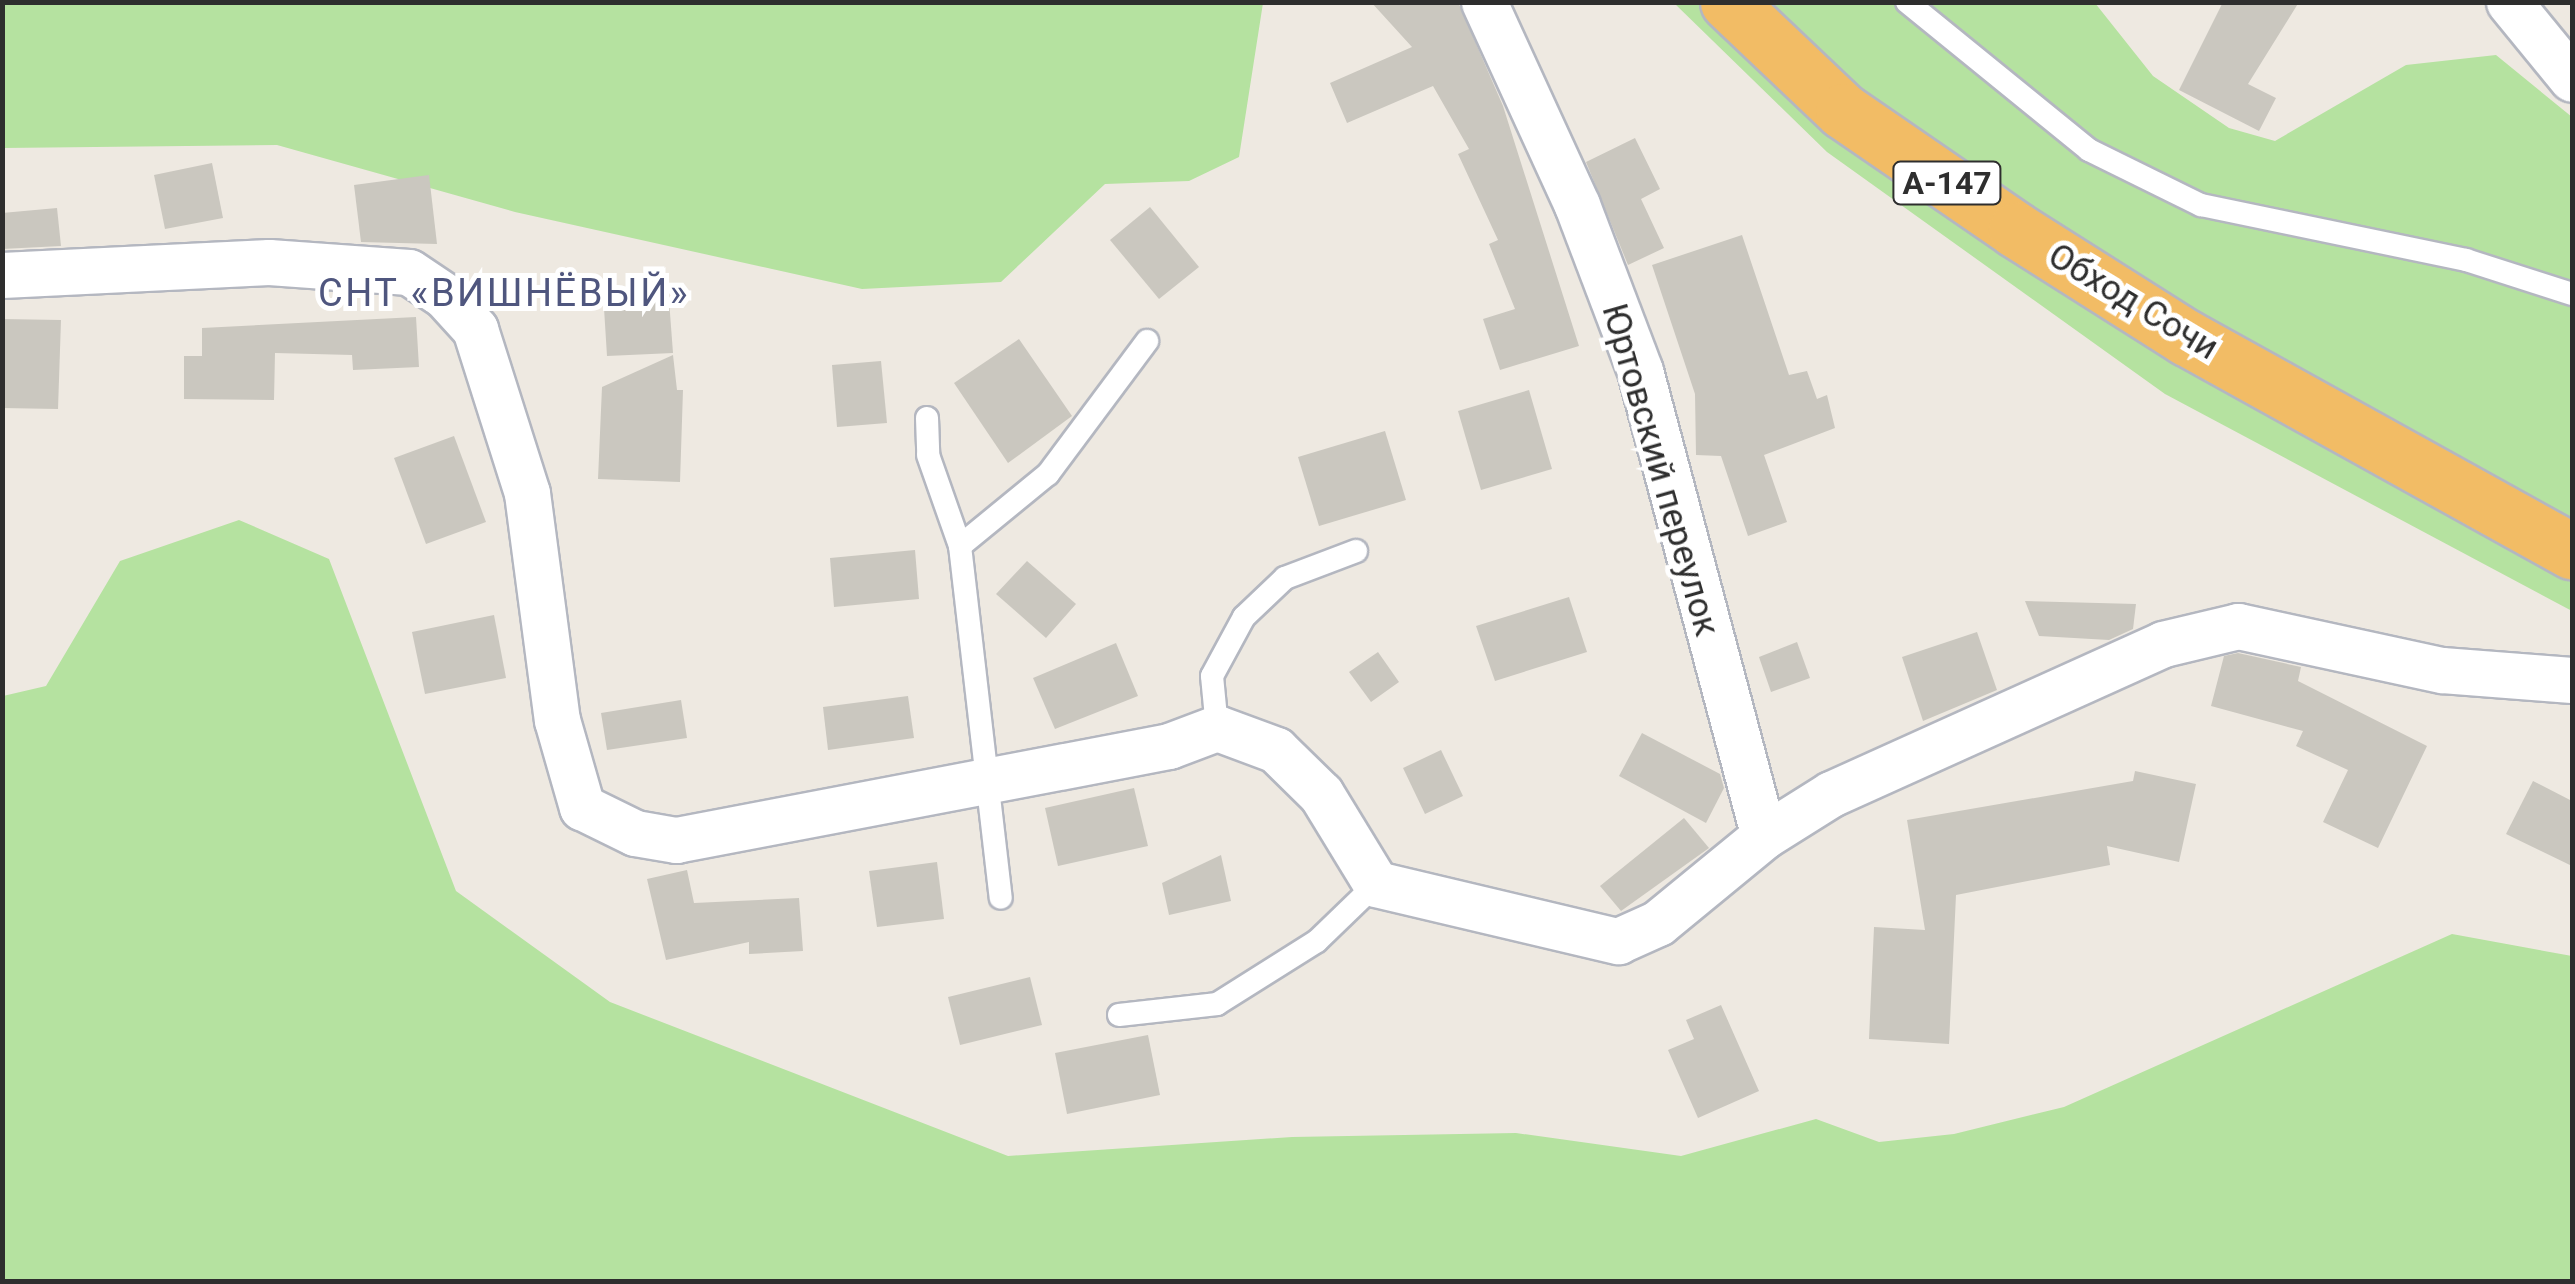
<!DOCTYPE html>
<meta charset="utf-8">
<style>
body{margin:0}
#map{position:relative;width:2575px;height:1284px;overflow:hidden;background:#eee9e1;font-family:Roboto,sans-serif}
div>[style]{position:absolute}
.green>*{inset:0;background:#b5e2a0}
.building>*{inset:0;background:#cac7bf}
.roads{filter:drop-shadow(2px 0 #b4b7c0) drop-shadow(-2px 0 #b4b7c0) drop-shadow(0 2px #b4b7c0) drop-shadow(0 -2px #b4b7c0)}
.service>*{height:22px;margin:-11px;padding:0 11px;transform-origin:11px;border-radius:11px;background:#fff}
.minor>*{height:45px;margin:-22.5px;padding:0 22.5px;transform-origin:22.5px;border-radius:22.5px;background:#fff}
.trunk>*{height:55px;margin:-27.5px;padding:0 27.5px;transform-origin:27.5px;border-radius:27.5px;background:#f2bc65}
span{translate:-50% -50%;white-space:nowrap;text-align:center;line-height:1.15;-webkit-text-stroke:10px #fff;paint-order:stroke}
.shield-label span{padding:2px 8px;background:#fff;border:2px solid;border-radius:8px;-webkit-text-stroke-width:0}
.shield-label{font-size:32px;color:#2e2e2e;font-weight:700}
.street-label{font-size:35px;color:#2e2e2e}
.neighbourhood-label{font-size:38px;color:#4f567e;letter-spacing:2.5px}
.frame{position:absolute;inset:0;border:5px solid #2e2e2e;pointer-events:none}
</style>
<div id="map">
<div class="green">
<div style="clip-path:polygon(3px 3px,1263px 3px,1239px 157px,1189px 181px,1105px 184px,1001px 282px,862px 289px,515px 212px,277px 145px,3px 148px)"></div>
<div style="clip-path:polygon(1674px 3px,2095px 3px,2153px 76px,2229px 128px,2275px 141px,2406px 65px,2496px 55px,2572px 117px,2572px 611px,2165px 394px,1827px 152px)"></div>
<div style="clip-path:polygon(239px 520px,329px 559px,456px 891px,610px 1002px,1008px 1156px,1292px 1137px,1516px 1133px,1681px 1156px,1816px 1119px,1879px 1142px,1954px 1134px,2064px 1107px,2452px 934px,2572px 956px,2572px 1281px,3px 1281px,3px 696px,46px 686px,120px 561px)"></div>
</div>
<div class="building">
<div style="clip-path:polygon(1371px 2px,1458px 2px,1503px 106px,1579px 346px,1500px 370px,1483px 319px,1515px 309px,1489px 244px,1498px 240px,1458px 154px,1469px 149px,1433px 86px,1347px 123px,1330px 83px,1412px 47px)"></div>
<div style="clip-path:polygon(2223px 2px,2299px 2px,2248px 84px,2276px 98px,2259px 131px,2179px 90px)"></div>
<div style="clip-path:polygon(1635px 138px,1660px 189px,1641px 199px,1664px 248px,1628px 265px,1586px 162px)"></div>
<div style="clip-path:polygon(212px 163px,223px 218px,165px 229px,154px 175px)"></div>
<div style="clip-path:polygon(429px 175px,437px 244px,361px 242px,354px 185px)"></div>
<div style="clip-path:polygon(1150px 207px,1199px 267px,1159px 299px,1110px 240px)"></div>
<div style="clip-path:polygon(57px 208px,61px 246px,2px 249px,2px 213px)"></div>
<div style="clip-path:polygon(1742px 235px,1789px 375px,1807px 371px,1817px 399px,1827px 395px,1835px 428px,1764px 455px,1787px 522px,1748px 536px,1721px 456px,1696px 455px,1695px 394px,1652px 265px)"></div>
<div style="clip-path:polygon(668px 287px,673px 353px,607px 356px,603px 292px)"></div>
<div style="clip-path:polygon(416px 317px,419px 367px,353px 370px,352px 355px,275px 353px,274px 400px,184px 399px,184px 356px,202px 356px,202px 328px)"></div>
<div style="clip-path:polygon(2px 319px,61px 320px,58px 409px,2px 408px)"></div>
<div style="clip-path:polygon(1019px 339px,1072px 416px,1008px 463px,954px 383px)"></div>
<div style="clip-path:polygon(673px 355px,677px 390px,683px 390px,680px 482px,598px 479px,602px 387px)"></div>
<div style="clip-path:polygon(881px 361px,887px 423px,837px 427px,832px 365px)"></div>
<div style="clip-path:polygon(1529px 390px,1552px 469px,1481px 490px,1458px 411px)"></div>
<div style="clip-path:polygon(1385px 431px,1406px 500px,1319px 526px,1298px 457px)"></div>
<div style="clip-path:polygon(454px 436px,486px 522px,426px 544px,394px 458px)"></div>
<div style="clip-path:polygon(915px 550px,919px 599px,834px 607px,830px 558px)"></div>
<div style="clip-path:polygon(1027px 561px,1076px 604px,1046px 638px,996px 594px)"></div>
<div style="clip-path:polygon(1569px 597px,1587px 652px,1495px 681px,1476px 626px)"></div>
<div style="clip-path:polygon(2025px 601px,2136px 604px,2133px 629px,2109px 640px,2039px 636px)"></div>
<div style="clip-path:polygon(494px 615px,506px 678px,425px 694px,412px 632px)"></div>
<div style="clip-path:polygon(1977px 632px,1997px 690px,1923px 721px,1902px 657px)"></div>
<div style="clip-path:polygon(1797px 642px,1810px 678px,1771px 692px,1759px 657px)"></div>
<div style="clip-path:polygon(1116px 643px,1138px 696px,1055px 729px,1033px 678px)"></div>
<div style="clip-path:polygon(1378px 652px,1399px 682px,1371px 702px,1349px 672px)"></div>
<div style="clip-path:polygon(2238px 653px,2301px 667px,2298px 681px,2427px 746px,2378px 848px,2323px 822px,2348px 770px,2296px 746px,2303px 731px,2211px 706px,2224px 656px)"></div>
<div style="clip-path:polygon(908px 696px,914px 738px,828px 750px,823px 707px)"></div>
<div style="clip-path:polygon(681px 700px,687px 738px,607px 750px,601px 713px)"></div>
<div style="clip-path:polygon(1642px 733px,1720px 774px,1724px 788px,1706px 823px,1619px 776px)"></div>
<div style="clip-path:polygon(1441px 750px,1463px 796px,1425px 814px,1403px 768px)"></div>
<div style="clip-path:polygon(2135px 771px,2196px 784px,2179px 862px,2107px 846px,2110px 865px,1956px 895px,1949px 1044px,1869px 1039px,1874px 927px,1925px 930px,1907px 820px,2133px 781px)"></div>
<div style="clip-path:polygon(2533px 781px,2572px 801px,2572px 866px,2506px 834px)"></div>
<div style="clip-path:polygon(1134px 788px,1148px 846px,1058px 866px,1045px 808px)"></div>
<div style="clip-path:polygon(1684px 818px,1709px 848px,1621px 911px,1600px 886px)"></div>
<div style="clip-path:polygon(1221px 855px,1231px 901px,1169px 915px,1162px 883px)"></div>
<div style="clip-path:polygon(937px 862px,944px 919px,877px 927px,869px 871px)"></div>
<div style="clip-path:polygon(687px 870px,694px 903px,799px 898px,803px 951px,749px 954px,749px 942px,666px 960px,647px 879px)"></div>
<div style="clip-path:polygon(1030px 977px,1042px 1025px,960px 1045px,948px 997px)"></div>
<div style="clip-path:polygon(1721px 1005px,1759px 1091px,1698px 1118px,1668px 1050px,1694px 1039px,1686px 1020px)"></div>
<div style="clip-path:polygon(1148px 1035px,1160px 1095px,1067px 1114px,1055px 1053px)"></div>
</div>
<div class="roads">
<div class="service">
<div style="left:1907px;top:2px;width:235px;rotate:39.1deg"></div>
<div style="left:2089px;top:150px;width:125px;rotate:26.2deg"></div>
<div style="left:2201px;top:205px;width:271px;rotate:11.7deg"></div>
<div style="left:2466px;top:260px;width:111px;rotate:17.8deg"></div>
<div style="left:927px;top:418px;width:37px;rotate:88deg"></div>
<div style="left:928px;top:455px;width:96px;rotate:70.6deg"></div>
<div style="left:960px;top:546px;width:114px;rotate:-39.3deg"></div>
<div style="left:1048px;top:474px;width:166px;rotate:-53.3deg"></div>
<div style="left:960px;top:546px;width:354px;rotate:83.4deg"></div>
<div style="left:1217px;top:728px;width:52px;rotate:-95.5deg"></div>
<div style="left:1212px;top:676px;width:67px;rotate:-61.5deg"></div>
<div style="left:1244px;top:617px;width:57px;rotate:-43.6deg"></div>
<div style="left:1285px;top:578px;width:76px;rotate:-20.8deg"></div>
<div style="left:1119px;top:1015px;width:99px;rotate:-6.4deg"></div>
<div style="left:1217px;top:1004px;width:118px;rotate:-32.2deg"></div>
<div style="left:1317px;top:941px;width:82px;rotate:-44deg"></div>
</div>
<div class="minor">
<div style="left:1484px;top:2px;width:223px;rotate:65.4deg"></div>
<div style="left:1577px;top:205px;width:178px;rotate:69.2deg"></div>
<div style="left:1640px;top:371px;width:481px;rotate:75.1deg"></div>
<div style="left:2509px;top:2px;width:99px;rotate:50.7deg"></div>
<div style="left:2px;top:275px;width:267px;rotate:-2.8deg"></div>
<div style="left:269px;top:262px;width:140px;rotate:4.1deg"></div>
<div style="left:409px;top:272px;width:43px;rotate:33.7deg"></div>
<div style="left:445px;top:296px;width:45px;rotate:47.7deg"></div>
<div style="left:475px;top:329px;width:172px;rotate:72.4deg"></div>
<div style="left:527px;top:493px;width:229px;rotate:82.5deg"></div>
<div style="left:557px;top:720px;width:91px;rotate:74deg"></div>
<div style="left:582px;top:807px;width:59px;rotate:26.1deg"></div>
<div style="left:635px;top:833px;width:42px;rotate:9.7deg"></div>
<div style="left:676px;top:840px;width:502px;rotate:-10.79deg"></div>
<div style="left:1169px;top:746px;width:51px;rotate:-20.6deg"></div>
<div style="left:1217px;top:728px;width:63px;rotate:20.4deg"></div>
<div style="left:1276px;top:750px;width:63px;rotate:44.4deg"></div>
<div style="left:1321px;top:794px;width:105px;rotate:58.6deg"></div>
<div style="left:1376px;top:884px;width:249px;rotate:13.3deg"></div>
<div style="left:1618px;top:941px;width:44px;rotate:-24.2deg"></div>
<div style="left:1658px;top:923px;width:137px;rotate:-39.4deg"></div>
<div style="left:1764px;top:836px;width:79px;rotate:-32.1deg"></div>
<div style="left:1831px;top:794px;width:364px;rotate:-24.3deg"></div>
<div style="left:2163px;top:644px;width:77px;rotate:-13.5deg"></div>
<div style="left:2238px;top:626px;width:209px;rotate:12.2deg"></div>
<div style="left:2442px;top:670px;width:130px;rotate:4.4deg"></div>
</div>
<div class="trunk">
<div style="left:1728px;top:2px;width:158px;rotate:43.5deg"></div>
<div style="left:1843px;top:111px;width:210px;rotate:34.5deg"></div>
<div style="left:2016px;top:230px;width:202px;rotate:32.3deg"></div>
<div style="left:2187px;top:338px;width:440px;rotate:29deg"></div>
</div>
</div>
<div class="shield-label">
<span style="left:1947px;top:183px">А-147</span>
</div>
<div class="street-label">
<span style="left:2133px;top:302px;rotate:31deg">Обход Сочи</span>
<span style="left:1660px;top:470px;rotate:74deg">Юртовский переулок</span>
</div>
<div class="neighbourhood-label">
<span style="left:504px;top:294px">СНТ «ВИШНЁВЫЙ»</span>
</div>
<div class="frame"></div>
</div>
